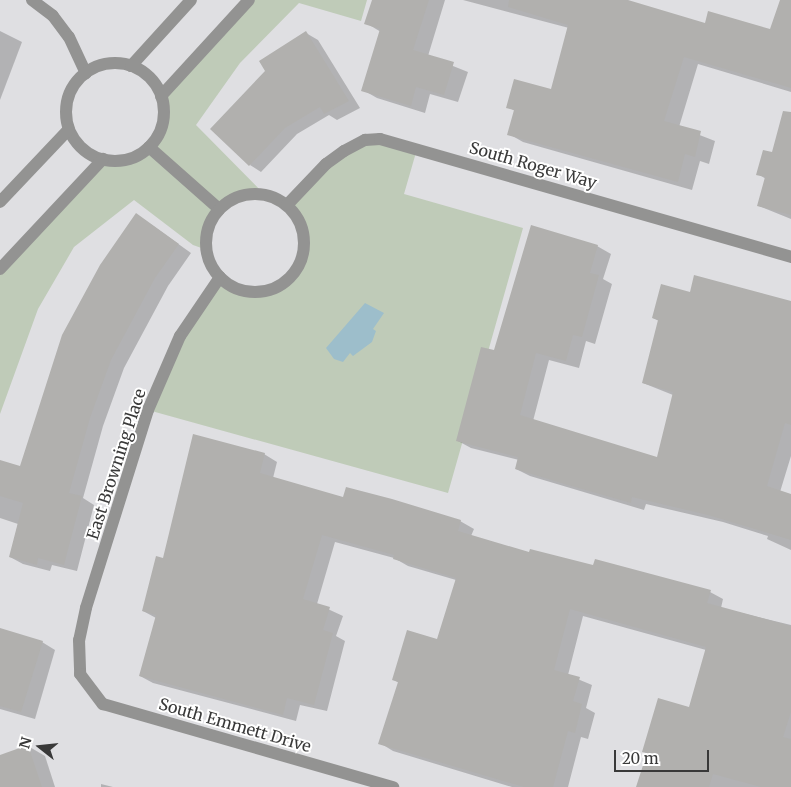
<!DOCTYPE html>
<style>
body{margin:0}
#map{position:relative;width:791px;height:787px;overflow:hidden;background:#dfdfe2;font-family:Merriweather,serif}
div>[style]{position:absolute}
.green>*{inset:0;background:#bfcbb8}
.water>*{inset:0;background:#9dbecb}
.shadow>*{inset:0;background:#0003}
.building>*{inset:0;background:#b1b0ae}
.minor>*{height:12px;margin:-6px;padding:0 6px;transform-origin:6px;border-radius:6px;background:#939392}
.minor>.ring{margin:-6px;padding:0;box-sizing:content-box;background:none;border:12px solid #939392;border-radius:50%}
span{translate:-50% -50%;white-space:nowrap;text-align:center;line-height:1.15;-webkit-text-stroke:4px #fff;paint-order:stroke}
.street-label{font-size:16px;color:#393939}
.north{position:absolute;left:15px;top:722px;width:50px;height:50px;-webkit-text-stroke:4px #fff;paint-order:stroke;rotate:286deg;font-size:14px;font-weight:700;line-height:20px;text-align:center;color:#393939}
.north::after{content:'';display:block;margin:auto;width:18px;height:22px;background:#393939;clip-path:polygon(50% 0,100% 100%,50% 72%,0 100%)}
.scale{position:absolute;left:614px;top:750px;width:95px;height:22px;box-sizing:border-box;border:2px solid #393939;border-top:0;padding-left:6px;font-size:15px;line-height:18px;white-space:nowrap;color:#393939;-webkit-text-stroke:4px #fff;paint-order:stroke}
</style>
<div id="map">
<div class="green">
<div style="clip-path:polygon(249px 0,367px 0,361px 21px,299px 3px,240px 63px,196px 125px,265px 195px,248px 194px,232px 199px,219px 209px,210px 223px,207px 250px,193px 245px,134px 200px,74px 247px,38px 309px,0 414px,0 269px,103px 159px,127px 160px,141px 154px,153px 143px,161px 129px,164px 113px,161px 96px)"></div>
<div style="clip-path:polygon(365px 140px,417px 149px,404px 194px,523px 228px,448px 493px,148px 410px,180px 336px,223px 280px,237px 289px,252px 292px,282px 284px,293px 274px,305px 243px,302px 227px,287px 205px,326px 164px)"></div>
</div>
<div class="water">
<div style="clip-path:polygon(365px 303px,384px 313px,373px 329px,376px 331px,372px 342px,353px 356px,350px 353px,343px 362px,334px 359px,326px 348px)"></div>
</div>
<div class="shadow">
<div style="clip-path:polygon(373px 0,445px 0,428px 56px,468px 72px,458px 102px,430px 94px,425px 113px,377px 98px,363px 90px,381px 32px,366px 23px)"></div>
<div style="clip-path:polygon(463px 0,621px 0,706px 24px,771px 31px,791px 19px,791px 92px,698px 64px,679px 127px,715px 141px,709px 164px,700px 161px,692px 190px,523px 142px,509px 134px,515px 111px,508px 107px,552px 91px,569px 28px)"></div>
<div style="clip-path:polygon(0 31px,22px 42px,0 100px)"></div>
<div style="clip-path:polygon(306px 33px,318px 40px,360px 108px,337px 120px,329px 115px,297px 134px,261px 172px,250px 165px)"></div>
<div style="clip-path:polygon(791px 159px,791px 219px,759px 206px,766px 179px,758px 174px)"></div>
<div style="clip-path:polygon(149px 223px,191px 253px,168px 286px,124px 368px,103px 426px,83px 498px,94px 505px,77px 571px,52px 565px,50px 571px,23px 564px,10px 557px,18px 524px,0 518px,0 461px,21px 467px)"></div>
<div style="clip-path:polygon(597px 246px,611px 254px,603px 279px,612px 284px,595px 344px,586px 341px,579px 368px,549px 360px,533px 421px,658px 459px,673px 395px,643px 383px,659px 321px,653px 318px,691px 294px,791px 302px,791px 456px,780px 492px,791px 495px,791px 550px,767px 539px,768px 536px,723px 522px,646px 504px,644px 510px,530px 476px,516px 469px,519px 460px,471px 448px,458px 441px,495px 352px)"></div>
<div style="clip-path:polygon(264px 454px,277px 462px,273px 478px,344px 499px,460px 521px,474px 529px,471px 536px,530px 554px,710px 592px,723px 599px,721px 608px,791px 625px,791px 787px,637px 787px,648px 754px,643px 751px,690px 709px,706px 650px,583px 616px,568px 675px,592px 685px,586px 708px,595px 713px,588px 739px,581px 737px,568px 787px,512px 787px,393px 751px,380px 743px,399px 683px,393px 679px,438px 640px,456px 580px,408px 566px,394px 558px,335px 542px,317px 604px,343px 616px,336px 636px,345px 641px,327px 711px,300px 705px,296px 721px,153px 683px,140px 676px,156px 618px,143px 611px,164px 559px)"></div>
<div style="clip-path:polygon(0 629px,42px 642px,55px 650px,35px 719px,0 709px)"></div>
<div style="clip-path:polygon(28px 746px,45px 756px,55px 787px,0 787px,0 756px)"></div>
<div style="clip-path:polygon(101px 784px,113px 787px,101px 787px)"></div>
</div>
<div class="building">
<div style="clip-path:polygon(372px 0,429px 0,413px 50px,454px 62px,444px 95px,416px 87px,411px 106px,361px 91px,380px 29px,364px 24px)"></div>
<div style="clip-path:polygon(509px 0,628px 0,705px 23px,708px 11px,770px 29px,780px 0,791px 0,791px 88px,684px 57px,664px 121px,701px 131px,695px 157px,685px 154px,678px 182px,507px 135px,514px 110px,506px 108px,514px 79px,551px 89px,568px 25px,508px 7px)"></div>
<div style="clip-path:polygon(306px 31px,349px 101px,324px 114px,320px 107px,285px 128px,249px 166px,210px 129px,265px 71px,259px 61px)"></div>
<div style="clip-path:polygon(783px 111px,791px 112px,791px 215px,757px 206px,765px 177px,756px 175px,763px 150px,772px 152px)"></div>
<div style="clip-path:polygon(136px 213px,179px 244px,155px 278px,111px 360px,90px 418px,69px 493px,82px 496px,64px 565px,38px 558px,37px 565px,9px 557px,23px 503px,0 496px,0 460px,20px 466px,62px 335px,100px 265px)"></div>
<div style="clip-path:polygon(531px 225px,598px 245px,590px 273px,599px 275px,582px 337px,573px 335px,566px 361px,536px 353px,520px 415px,657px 457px,673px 392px,642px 383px,658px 320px,652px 318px,661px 284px,690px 292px,694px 275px,791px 301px,791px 425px,785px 423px,767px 486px,791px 494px,791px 540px,708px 515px,632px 497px,631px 503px,568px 485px,515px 469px,518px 457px,456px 441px,481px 347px,494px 350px)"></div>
<div style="clip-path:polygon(193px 434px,265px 453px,260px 473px,343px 497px,346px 487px,392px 499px,461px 520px,458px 531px,529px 552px,530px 549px,593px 565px,595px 559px,711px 590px,707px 603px,791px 626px,791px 712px,783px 737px,791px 739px,791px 787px,761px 787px,713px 774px,709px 787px,636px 787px,647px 753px,642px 752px,658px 698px,689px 707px,706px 647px,570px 609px,554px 670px,580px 677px,573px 701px,582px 704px,575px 733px,568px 731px,553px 787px,524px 787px,378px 744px,398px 682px,392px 680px,407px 630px,437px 639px,456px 578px,393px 559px,394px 555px,322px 535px,303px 599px,330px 607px,323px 630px,333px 633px,314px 705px,287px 698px,283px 715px,139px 676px,156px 615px,142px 611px,156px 556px,163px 558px)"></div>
<div style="clip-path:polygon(0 628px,43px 641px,21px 712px,0 706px)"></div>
<div style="clip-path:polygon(28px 745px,42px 787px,0 787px,0 755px)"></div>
</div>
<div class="minor">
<div style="left:32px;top:0;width:26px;rotate:37deg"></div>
<div style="left:53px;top:16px;width:26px;rotate:53deg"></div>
<div style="left:69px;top:37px;width:40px;rotate:65deg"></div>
<div class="ring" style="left:66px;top:63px;width:86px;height:86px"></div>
<div style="left:131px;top:66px;width:89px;rotate:-47.7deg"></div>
<div style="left:161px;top:96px;width:130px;rotate:-47.5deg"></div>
<div style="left:149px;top:147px;width:94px;rotate:41.5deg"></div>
<div class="ring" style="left:206px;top:194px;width:86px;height:86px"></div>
<div style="left:0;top:202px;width:100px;rotate:-46.6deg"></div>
<div style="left:287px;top:205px;width:57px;rotate:-46.4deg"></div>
<div style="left:326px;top:164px;width:22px;rotate:-36deg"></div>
<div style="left:344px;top:151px;width:24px;rotate:-28deg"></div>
<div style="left:365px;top:140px;width:15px;rotate:-4deg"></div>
<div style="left:380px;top:139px;width:428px;rotate:16deg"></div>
<div style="left:0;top:269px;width:151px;rotate:-46.9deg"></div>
<div style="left:220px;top:277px;width:71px;rotate:124.1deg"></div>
<div style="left:180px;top:336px;width:81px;rotate:113.4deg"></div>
<div style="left:148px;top:410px;width:207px;rotate:107.4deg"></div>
<div style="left:86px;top:608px;width:33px;rotate:102deg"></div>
<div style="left:79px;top:640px;width:34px;rotate:88deg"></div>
<div style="left:80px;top:674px;width:38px;rotate:53deg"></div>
<div style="left:103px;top:704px;width:302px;rotate:16deg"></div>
</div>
<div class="street-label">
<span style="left:533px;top:165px;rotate:16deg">South Roger Way</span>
<span style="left:116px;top:464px;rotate:-72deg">East Browning Place</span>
<span style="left:235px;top:725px;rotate:16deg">South Emmett Drive</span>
</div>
<div class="north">N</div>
<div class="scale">20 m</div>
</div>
